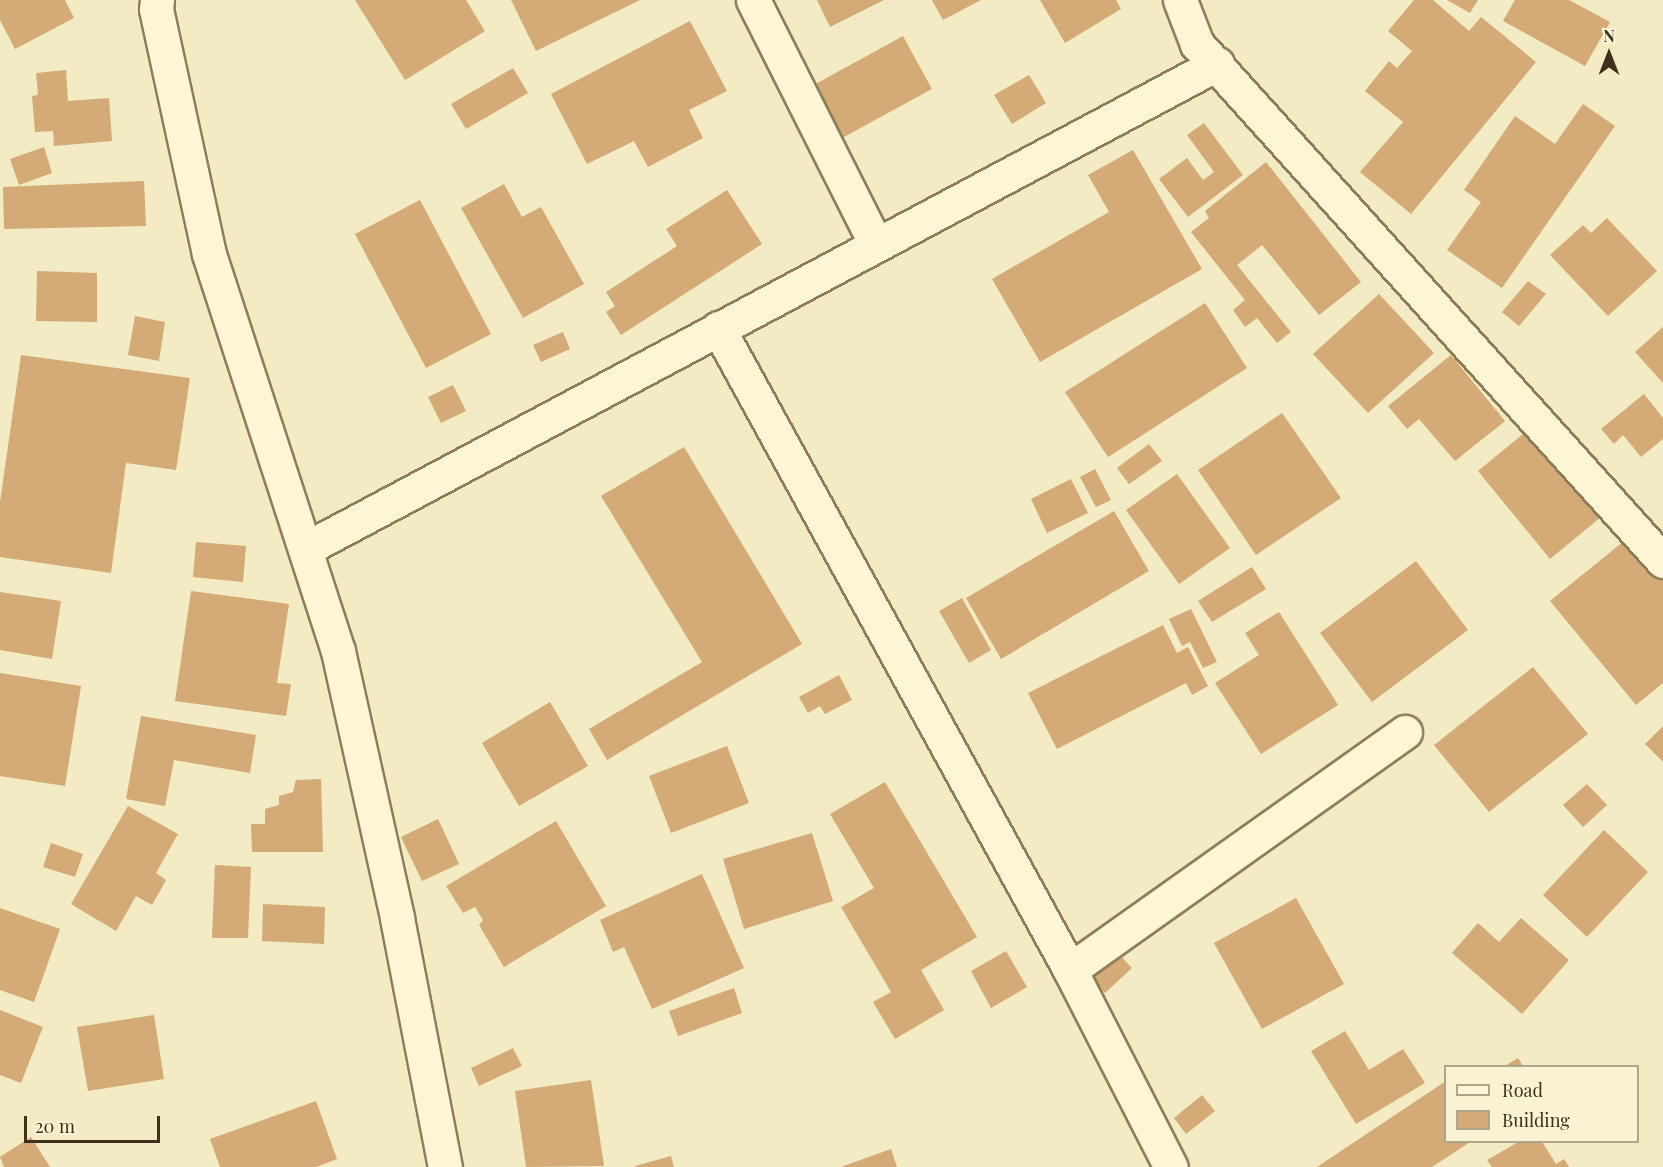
<!DOCTYPE html>
<style>
body{margin:0}
#map{position:relative;width:1663px;height:1167px;overflow:hidden;background:#f2ebc3;font-family:"Playfair Display",serif}
div>[style]{position:absolute}
.building>*{inset:0;background:#d4aa76}
.roads{filter:drop-shadow(2px 0 #8e7d58) drop-shadow(-2px 0 #8e7d58) drop-shadow(0 2px #8e7d58) drop-shadow(0 -2px #8e7d58)}
.street>*{height:33px;margin:-16.5px;padding:0 16.5px;transform-origin:16.5px;border-radius:16.5px;background:#fcf6d7}
span{translate:-50% -50%;white-space:nowrap;text-align:center;line-height:1.15;-webkit-text-stroke:6px #f9f3d4;paint-order:stroke}
.legend{position:absolute;left:1444px;top:1065px;width:195px;height:78px;box-sizing:border-box;background:#f9f3d4;border:2px solid #aea58b;margin:0;padding:8px 10px;list-style:none;font-size:18px;color:#3d311d}
.legend li{display:flex;align-items:center;gap:12px;height:30px}
.legend b{width:30px;border:2px solid #aea58b}
.north{position:absolute;left:1579px;top:24px;width:60px;height:60px;-webkit-text-stroke:4px #f9f3d4;paint-order:stroke;rotate:0deg;font-size:16px;font-weight:700;line-height:24px;text-align:center;color:#3d311d}
.north::after{content:'';display:block;margin:auto;width:21px;height:27px;background:#3d311d;clip-path:polygon(50% 0,100% 100%,50% 72%,0 100%)}
.scale{position:absolute;left:24px;top:1116px;width:136px;height:27px;box-sizing:border-box;border:3px solid #3d311d;border-top:0;padding-left:8px;font-size:18px;line-height:21px;white-space:nowrap;color:#3d311d;-webkit-text-stroke:4px #f9f3d4;paint-order:stroke}
</style>
<div id="map">
<div class="building">
<div style="clip-path:polygon(0 0,65px 0,74px 18px,15px 49px,0 20px)"></div>
<div style="clip-path:polygon(355px 0,466px 0,485px 31px,405px 80px)"></div>
<div style="clip-path:polygon(511px 0,640px 0,536px 51px)"></div>
<div style="clip-path:polygon(817px 0,884px 0,830px 27px)"></div>
<div style="clip-path:polygon(932px 0,981px 0,943px 20px)"></div>
<div style="clip-path:polygon(1040px 0,1116px 0,1121px 9px,1065px 43px)"></div>
<div style="clip-path:polygon(1414px 0,1433px 0,1469px 31px,1481px 17px,1536px 62px,1411px 214px,1360px 172px,1403px 122px,1365px 91px,1389px 61px,1397px 68px,1412px 51px,1388px 31px)"></div>
<div style="clip-path:polygon(1447px 0,1478px 0,1470px 13px)"></div>
<div style="clip-path:polygon(1515px 0,1569px 0,1610px 22px,1585px 66px,1503px 21px)"></div>
<div style="clip-path:polygon(690px 21px,727px 91px,689px 110px,703px 138px,648px 167px,634px 141px,587px 164px,551px 94px)"></div>
<div style="clip-path:polygon(903px 36px,932px 89px,842px 138px,812px 86px)"></div>
<div style="clip-path:polygon(513px 68px,528px 93px,466px 129px,451px 104px)"></div>
<div style="clip-path:polygon(66px 70px,68px 101px,109px 98px,112px 141px,54px 146px,53px 131px,35px 132px,32px 96px,38px 95px,36px 73px)"></div>
<div style="clip-path:polygon(1029px 75px,1046px 103px,1012px 124px,994px 95px)"></div>
<div style="clip-path:polygon(1583px 104px,1615px 126px,1502px 288px,1447px 250px,1481px 202px,1464px 190px,1515px 116px,1555px 144px)"></div>
<div style="clip-path:polygon(1204px 123px,1243px 175px,1188px 217px,1159px 179px,1187px 158px,1203px 180px,1214px 172px,1187px 135px)"></div>
<div style="clip-path:polygon(44px 147px,52px 173px,19px 185px,10px 159px)"></div>
<div style="clip-path:polygon(1133px 150px,1202px 269px,1040px 362px,992px 279px,1109px 212px,1088px 175px)"></div>
<div style="clip-path:polygon(1266px 162px,1361px 282px,1319px 315px,1262px 245px,1237px 265px,1291px 332px,1277px 343px,1257px 318px,1245px 327px,1233px 310px,1245px 300px,1191px 232px,1209px 218px,1205px 211px)"></div>
<div style="clip-path:polygon(144px 181px,146px 226px,4px 229px,3px 187px)"></div>
<div style="clip-path:polygon(504px 184px,522px 217px,541px 207px,584px 284px,523px 318px,461px 208px)"></div>
<div style="clip-path:polygon(727px 190px,762px 244px,621px 335px,606px 312px,615px 306px,606px 292px,677px 246px,666px 229px)"></div>
<div style="clip-path:polygon(420px 200px,491px 334px,426px 368px,355px 234px)"></div>
<div style="clip-path:polygon(1607px 218px,1657px 271px,1608px 316px,1550px 255px,1583px 225px,1591px 233px)"></div>
<div style="clip-path:polygon(37px 271px,97px 273px,97px 322px,36px 321px)"></div>
<div style="clip-path:polygon(1528px 281px,1546px 294px,1519px 326px,1502px 312px)"></div>
<div style="clip-path:polygon(1379px 294px,1434px 353px,1368px 413px,1313px 354px)"></div>
<div style="clip-path:polygon(1205px 303px,1247px 368px,1108px 457px,1065px 392px)"></div>
<div style="clip-path:polygon(135px 316px,165px 322px,159px 361px,128px 355px)"></div>
<div style="clip-path:polygon(1663px 327px,1663px 383px,1635px 352px)"></div>
<div style="clip-path:polygon(563px 332px,570px 349px,541px 362px,533px 345px)"></div>
<div style="clip-path:polygon(21px 355px,190px 378px,176px 470px,126px 463px,111px 573px,0 557px,0 502px)"></div>
<div style="clip-path:polygon(1451px 355px,1505px 421px,1455px 461px,1419px 419px,1407px 429px,1388px 406px)"></div>
<div style="clip-path:polygon(453px 385px,466px 411px,441px 423px,428px 397px)"></div>
<div style="clip-path:polygon(1644px 394px,1663px 418px,1663px 439px,1641px 457px,1623px 435px,1614px 444px,1601px 429px)"></div>
<div style="clip-path:polygon(1282px 413px,1341px 498px,1256px 555px,1198px 470px)"></div>
<div style="clip-path:polygon(1534px 425px,1607px 512px,1550px 559px,1478px 471px)"></div>
<div style="clip-path:polygon(1149px 444px,1162px 461px,1129px 484px,1117px 468px)"></div>
<div style="clip-path:polygon(684px 447px,802px 644px,607px 760px,589px 729px,702px 662px,601px 496px)"></div>
<div style="clip-path:polygon(1095px 469px,1111px 500px,1096px 507px,1080px 477px)"></div>
<div style="clip-path:polygon(1177px 474px,1230px 548px,1179px 584px,1126px 510px)"></div>
<div style="clip-path:polygon(1071px 479px,1088px 513px,1047px 533px,1031px 499px)"></div>
<div style="clip-path:polygon(1114px 511px,1149px 571px,1001px 659px,966px 598px)"></div>
<div style="clip-path:polygon(1629px 537px,1663px 579px,1663px 683px,1636px 705px,1550px 601px)"></div>
<div style="clip-path:polygon(196px 542px,246px 546px,243px 582px,193px 577px)"></div>
<div style="clip-path:polygon(1416px 561px,1468px 630px,1372px 702px,1320px 633px)"></div>
<div style="clip-path:polygon(1252px 567px,1266px 589px,1212px 622px,1198px 601px)"></div>
<div style="clip-path:polygon(191px 591px,289px 604px,277px 683px,291px 684px,286px 716px,175px 701px)"></div>
<div style="clip-path:polygon(0 592px,61px 601px,52px 659px,0 650px)"></div>
<div style="clip-path:polygon(962px 598px,991px 650px,969px 663px,939px 611px)"></div>
<div style="clip-path:polygon(1191px 609px,1217px 662px,1203px 668px,1190px 642px,1182px 646px,1169px 619px)"></div>
<div style="clip-path:polygon(1279px 612px,1338px 705px,1261px 754px,1215px 683px,1259px 655px,1245px 633px)"></div>
<div style="clip-path:polygon(1163px 625px,1177px 653px,1188px 647px,1208px 686px,1192px 695px,1186px 683px,1057px 749px,1028px 693px)"></div>
<div style="clip-path:polygon(1533px 667px,1588px 734px,1489px 812px,1434px 745px)"></div>
<div style="clip-path:polygon(0 673px,81px 686px,65px 786px,0 776px)"></div>
<div style="clip-path:polygon(839px 675px,852px 700px,825px 714px,820px 706px,808px 713px,799px 697px)"></div>
<div style="clip-path:polygon(550px 702px,588px 766px,519px 806px,482px 743px)"></div>
<div style="clip-path:polygon(141px 716px,256px 735px,250px 773px,174px 760px,165px 806px,126px 799px)"></div>
<div style="clip-path:polygon(1663px 726px,1663px 762px,1645px 744px)"></div>
<div style="clip-path:polygon(727px 746px,749px 803px,671px 833px,649px 776px)"></div>
<div style="clip-path:polygon(321px 779px,323px 852px,252px 852px,251px 824px,265px 824px,265px 809px,279px 805px,279px 796px,293px 792px,296px 780px)"></div>
<div style="clip-path:polygon(885px 782px,977px 937px,921px 970px,944px 1010px,895px 1039px,873px 1002px,891px 992px,841px 907px,874px 888px,830px 814px)"></div>
<div style="clip-path:polygon(1587px 784px,1607px 805px,1583px 827px,1563px 805px)"></div>
<div style="clip-path:polygon(128px 806px,178px 834px,156px 873px,166px 880px,152px 905px,136px 896px,116px 931px,71px 904px)"></div>
<div style="clip-path:polygon(438px 819px,459px 864px,422px 881px,401px 837px)"></div>
<div style="clip-path:polygon(556px 821px,606px 906px,504px 967px,479px 925px,483px 920px,475px 907px,463px 913px,446px 886px)"></div>
<div style="clip-path:polygon(1604px 830px,1648px 872px,1587px 937px,1543px 895px)"></div>
<div style="clip-path:polygon(812px 833px,833px 901px,744px 929px,723px 859px)"></div>
<div style="clip-path:polygon(51px 843px,83px 854px,75px 877px,43px 867px)"></div>
<div style="clip-path:polygon(215px 865px,251px 867px,248px 938px,212px 938px)"></div>
<div style="clip-path:polygon(702px 874px,744px 968px,652px 1009px,624px 947px,613px 952px,600px 920px)"></div>
<div style="clip-path:polygon(1296px 898px,1344px 984px,1262px 1029px,1214px 943px)"></div>
<div style="clip-path:polygon(263px 904px,325px 907px,324px 944px,262px 941px)"></div>
<div style="clip-path:polygon(0 908px,60px 929px,34px 1002px,0 990px)"></div>
<div style="clip-path:polygon(1521px 918px,1569px 960px,1522px 1014px,1452px 953px,1478px 923px,1499px 942px)"></div>
<div style="clip-path:polygon(1006px 951px,1027px 987px,991px 1008px,971px 971px)"></div>
<div style="clip-path:polygon(1118px 953px,1132px 968px,1105px 993px,1090px 978px)"></div>
<div style="clip-path:polygon(734px 988px,742px 1013px,678px 1036px,669px 1011px)"></div>
<div style="clip-path:polygon(0 1010px,43px 1027px,21px 1083px,0 1075px)"></div>
<div style="clip-path:polygon(154px 1015px,164px 1079px,88px 1091px,77px 1027px)"></div>
<div style="clip-path:polygon(1345px 1031px,1369px 1070px,1403px 1049px,1425px 1083px,1356px 1124px,1311px 1051px)"></div>
<div style="clip-path:polygon(513px 1048px,522px 1066px,479px 1086px,471px 1068px)"></div>
<div style="clip-path:polygon(1518px 1058px,1523px 1066px,1505px 1066px)"></div>
<div style="clip-path:polygon(591px 1080px,604px 1166px,526px 1167px,515px 1091px)"></div>
<div style="clip-path:polygon(1446px 1081px,1446px 1142px,1470px 1142px,1432px 1167px,1317px 1167px)"></div>
<div style="clip-path:polygon(1202px 1095px,1215px 1111px,1186px 1134px,1174px 1118px)"></div>
<div style="clip-path:polygon(316px 1101px,337px 1159px,316px 1167px,220px 1167px,210px 1139px)"></div>
<div style="clip-path:polygon(31px 1137px,50px 1167px,4px 1167px,0 1157px)"></div>
<div style="clip-path:polygon(1518px 1142px,1542px 1142px,1556px 1164px,1564px 1159px,1569px 1167px,1492px 1167px,1487px 1160px)"></div>
<div style="clip-path:polygon(891px 1149px,897px 1167px,841px 1167px)"></div>
<div style="clip-path:polygon(671px 1156px,674px 1167px,635px 1167px,635px 1166px)"></div>
</div>
<div class="roads">
<div class="street">
<div style="left:157px;top:0;width:9px;rotate:96deg"></div>
<div style="left:156px;top:9px;width:251px;rotate:77.8deg"></div>
<div style="left:209px;top:254px;width:417px;rotate:72deg"></div>
<div style="left:338px;top:651px;width:273px;rotate:77.5deg"></div>
<div style="left:397px;top:918px;width:254px;rotate:79.1deg"></div>
<div style="left:753px;top:0;width:274px;rotate:63.3deg"></div>
<div style="left:1180px;top:0;width:47px;rotate:68.9deg"></div>
<div style="left:1197px;top:44px;width:696px;rotate:47.97deg"></div>
<div style="left:718px;top:328px;width:732px;rotate:61.26deg"></div>
<div style="left:1070px;top:970px;width:221px;rotate:62.9deg"></div>
<div style="left:307px;top:548px;width:1031px;rotate:-28.01deg"></div>
<div style="left:1070px;top:970px;width:411px;rotate:-35.4deg"></div>
</div>
</div>
<ul class="legend">
<li><b style="height:8px;background:#fcf6d7"></b>Road</li>
<li><b style="height:16px;background:#d4aa76"></b>Building</li>
</ul>
<div class="north">N</div>
<div class="scale">20 m</div>
</div>
